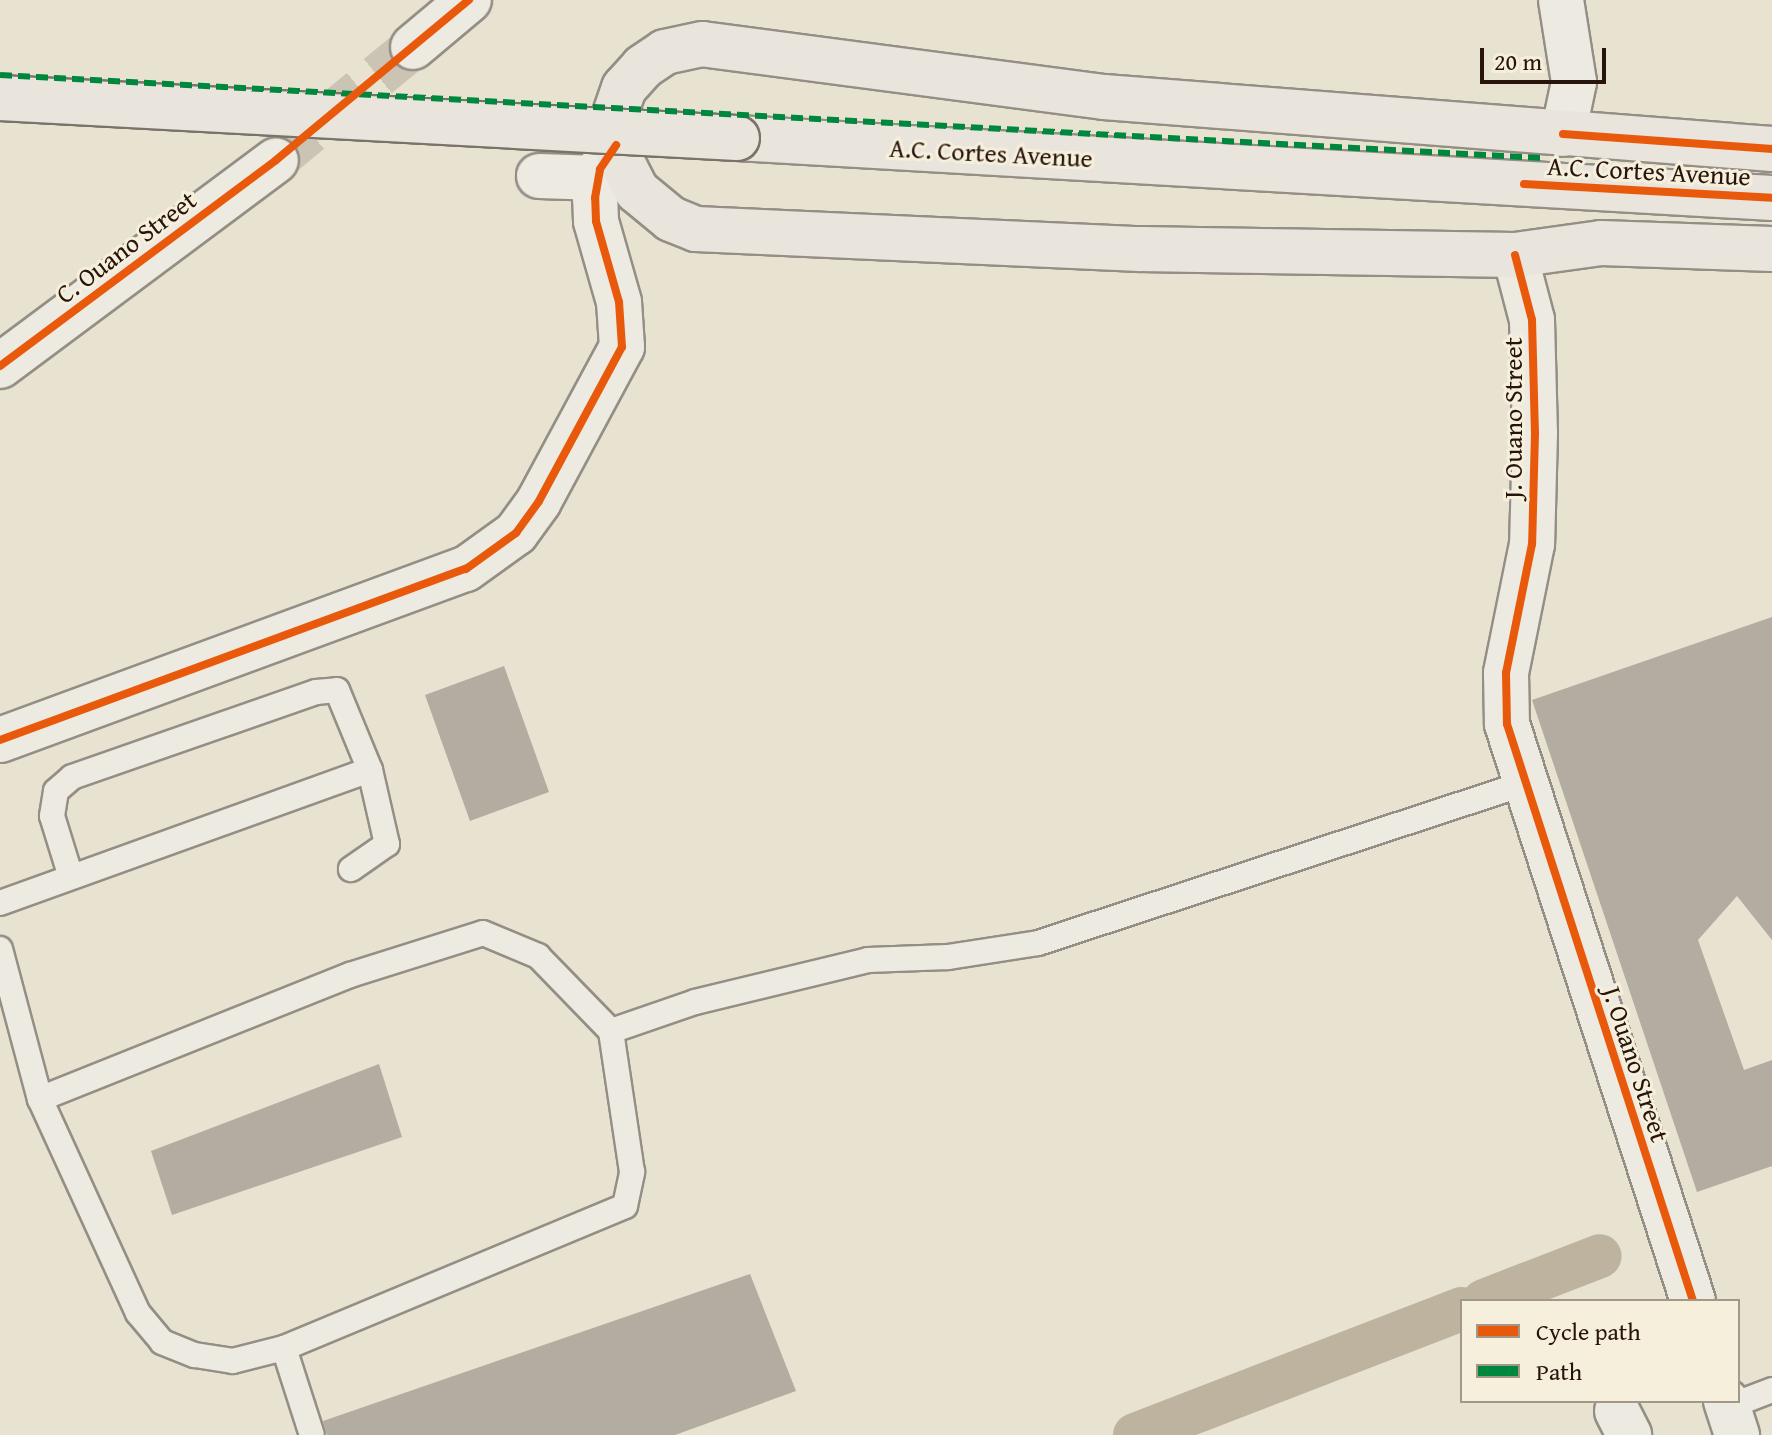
<!DOCTYPE html>
<style>
body{margin:0}
#map{position:relative;width:1772px;height:1435px;overflow:hidden;background:#e8e2d1;font-family:"Gentium Book Plus",serif}
div>[style]{position:absolute}
.canal>*{height:44px;margin:-22px;padding:0 22px;transform-origin:22px;border-radius:22px;background:#beb39e}
.building>*{inset:0;background:#b2aca1}
.street-tunnel>*{height:44px;margin-top:-22px;transform-origin:0;background:repeating-linear-gradient(90deg,#cbc3b4 0 44px,transparent 0 66px)}
.roads{filter:drop-shadow(2px 0 #948e85) drop-shadow(-2px 0 #948e85) drop-shadow(0 2px #948e85) drop-shadow(0 -2px #948e85)}
.lane>*{height:24px;margin:-12px;padding:0 12px;transform-origin:12px;border-radius:12px;background:#eceae1}
.street>*{height:44px;margin:-22px;padding:0 22px;transform-origin:22px;border-radius:22px;background:#eceae1}
.primary>*{height:44px;margin:-22px;padding:0 22px;transform-origin:22px;border-radius:22px;background:#e9e5dc}
.bridges{filter:drop-shadow(2px 0 #79736a) drop-shadow(-2px 0 #79736a) drop-shadow(0 2px #79736a) drop-shadow(0 -2px #79736a)}
.primary-bridge>*{height:44px;margin:-22px;padding:0 22px;transform-origin:22px;border-radius:22px;background:#e9e5dc}
.quiet>*{height:6px;margin-top:-3px;transform-origin:0;background:repeating-linear-gradient(90deg,#00873e 0 12px,transparent 0 18px)}
.cycleway>*{height:8px;margin:-4px;padding:0 4px;transform-origin:4px;border-radius:4px;background:#e8590c}
span{translate:-50% -50%;white-space:nowrap;text-align:center;line-height:1.15;-webkit-text-stroke:6px #f6efdb;paint-order:stroke}
.street-label{font-size:26px;color:#27140d}
.legend{position:absolute;left:1460px;top:1299px;width:280px;height:104px;box-sizing:border-box;background:#f6efdb;border:2px solid #a39789;margin:0;padding:10px 14px;list-style:none;font-size:24px;color:#27140d}
.legend li{display:flex;align-items:center;gap:16px;height:40px}
.legend b{width:40px;border:2px solid #a39789}
.scale{position:absolute;left:1480px;top:48px;width:126px;height:36px;box-sizing:border-box;border:4px solid #27140d;border-top:0;padding-left:10px;font-size:24px;line-height:28px;white-space:nowrap;color:#27140d;-webkit-text-stroke:6px #f6efdb;paint-order:stroke}
</style>
<div id="map">
<div class="canal">
<div style="left:1484px;top:1301px;width:124px;rotate:-21.2deg"></div>
<div style="left:1135px;top:1435px;width:350px;rotate:-21.1deg"></div>
</div>
<div class="building">
<div style="clip-path:polygon(1772px 617px,1772px 940px,1737px 896px,1698px 940px,1744px 1070px,1772px 1060px,1772px 1166px,1697px 1192px,1532px 700px)"></div>
<div style="clip-path:polygon(504px 666px,549px 792px,470px 821px,425px 695px)"></div>
<div style="clip-path:polygon(379px 1064px,402px 1137px,172px 1215px,151px 1151px)"></div>
<div style="clip-path:polygon(750px 1274px,796px 1391px,675px 1435px,327px 1435px,323px 1421px)"></div>
</div>
<div class="street-tunnel">
<div style="left:276px;top:160px;width:178px;rotate:-39.5deg"></div>
</div>
<div class="roads">
<div class="lane">
<div style="left:70px;top:874px;width:61px;rotate:-107.2deg"></div>
<div style="left:52px;top:816px;width:25px;rotate:-81deg"></div>
<div style="left:56px;top:791px;width:21px;rotate:-41deg"></div>
<div style="left:72px;top:777px;width:258px;rotate:-19.2deg"></div>
<div style="left:316px;top:692px;width:21px;rotate:-5deg"></div>
<div style="left:337px;top:690px;width:87px;rotate:67.6deg"></div>
<div style="left:0;top:903px;width:393px;rotate:-19.8deg"></div>
<div style="left:370px;top:770px;width:76px;rotate:77.1deg"></div>
<div style="left:387px;top:844px;width:44px;rotate:145.2deg"></div>
<div style="left:0;top:949px;width:155px;rotate:75.1deg"></div>
<div style="left:40px;top:1099px;width:235px;rotate:65.4deg"></div>
<div style="left:138px;top:1313px;width:38px;rotate:50deg"></div>
<div style="left:162px;top:1342px;width:35px;rotate:22deg"></div>
<div style="left:195px;top:1355px;width:38px;rotate:9deg"></div>
<div style="left:233px;top:1361px;width:53px;rotate:-14.3deg"></div>
<div style="left:284px;top:1348px;width:369px;rotate:-22.6deg"></div>
<div style="left:625px;top:1206px;width:35px;rotate:-78deg"></div>
<div style="left:632px;top:1172px;width:143px;rotate:-98.5deg"></div>
<div style="left:40px;top:1099px;width:334px;rotate:-21.8deg"></div>
<div style="left:350px;top:975px;width:139px;rotate:-17.5deg"></div>
<div style="left:483px;top:933px;width:60px;rotate:22.7deg"></div>
<div style="left:538px;top:956px;width:105px;rotate:45.8deg"></div>
<div style="left:611px;top:1031px;width:89px;rotate:-19deg"></div>
<div style="left:695px;top:1002px;width:178px;rotate:-13.6deg"></div>
<div style="left:868px;top:960px;width:80px;rotate:-2.1deg"></div>
<div style="left:948px;top:957px;width:91px;rotate:-8.8deg"></div>
<div style="left:1038px;top:943px;width:510px;rotate:-18.15deg"></div>
<div style="left:284px;top:1348px;width:91px;rotate:72.2deg"></div>
<div style="left:1728px;top:1407px;width:47px;rotate:-21.1deg"></div>
</div>
<div class="street">
<div style="left:1561px;top:0;width:83px;rotate:81deg"></div>
<div style="left:1574px;top:82px;width:53px;rotate:101.9deg"></div>
<div style="left:413px;top:47px;width:73px;rotate:-40deg"></div>
<div style="left:539px;top:176px;width:60px;rotate:1.9deg"></div>
<div style="left:1515px;top:255px;width:67px;rotate:75.3deg"></div>
<div style="left:1532px;top:320px;width:113px;rotate:88.5deg"></div>
<div style="left:1535px;top:433px;width:111px;rotate:91.5deg"></div>
<div style="left:1532px;top:544px;width:132px;rotate:101.4deg"></div>
<div style="left:1506px;top:673px;width:51px;rotate:88.9deg"></div>
<div style="left:1507px;top:724px;width:606px;rotate:72.13deg"></div>
<div style="left:0;top:366px;width:344px;rotate:-36.7deg"></div>
<div style="left:0;top:740px;width:496px;rotate:-20.2deg"></div>
<div style="left:466px;top:569px;width:62px;rotate:-35.8deg"></div>
<div style="left:516px;top:533px;width:39px;rotate:-54deg"></div>
<div style="left:539px;top:501px;width:175px;rotate:-61.7deg"></div>
<div style="left:622px;top:347px;width:45px;rotate:-93.8deg"></div>
<div style="left:619px;top:302px;width:84px;rotate:-105.9deg"></div>
<div style="left:596px;top:221px;width:23px;rotate:-92deg"></div>
<div style="left:595px;top:198px;width:29px;rotate:-80deg"></div>
<div style="left:600px;top:169px;width:29px;rotate:-56deg"></div>
<div style="left:1726px;top:1401px;width:36px;rotate:72deg"></div>
<div style="left:1617px;top:1411px;width:27px;rotate:63deg"></div>
</div>
<div class="primary">
<div style="left:737px;top:138px;width:1037px;rotate:3.32deg"></div>
<div style="left:1772px;top:149px;width:670px;rotate:-175.55deg"></div>
<div style="left:1104px;top:97px;width:405px;rotate:-172.5deg"></div>
<div style="left:702px;top:44px;width:38px;rotate:168deg"></div>
<div style="left:665px;top:52px;width:27px;rotate:146deg"></div>
<div style="left:643px;top:67px;width:28px;rotate:132deg"></div>
<div style="left:624px;top:88px;width:37px;rotate:109deg"></div>
<div style="left:612px;top:123px;width:34px;rotate:78deg"></div>
<div style="left:619px;top:156px;width:39px;rotate:63deg"></div>
<div style="left:637px;top:191px;width:44px;rotate:39.5deg"></div>
<div style="left:671px;top:219px;width:27px;rotate:22deg"></div>
<div style="left:696px;top:229px;width:444px;rotate:2.6deg"></div>
<div style="left:1140px;top:249px;width:375px;rotate:0.9deg"></div>
<div style="left:1515px;top:255px;width:87px;rotate:-7.9deg"></div>
<div style="left:1601px;top:243px;width:171px;rotate:2deg"></div>
</div>
</div>
<div class="bridges">
<div class="primary-bridge">
<div style="left:0;top:98px;width:738px;rotate:3.11deg"></div>
</div>
</div>
<div class="quiet">
<div style="left:0;top:75px;width:1544px;rotate:3.08deg"></div>
</div>
<div class="cycleway">
<div style="left:1563px;top:134px;width:210px;rotate:4.1deg"></div>
<div style="left:1524px;top:184px;width:248px;rotate:3.2deg"></div>
<div style="left:1515px;top:255px;width:67px;rotate:75.3deg"></div>
<div style="left:1532px;top:320px;width:113px;rotate:88.5deg"></div>
<div style="left:1535px;top:433px;width:111px;rotate:91.5deg"></div>
<div style="left:1532px;top:544px;width:132px;rotate:101.4deg"></div>
<div style="left:1506px;top:673px;width:51px;rotate:88.9deg"></div>
<div style="left:1507px;top:724px;width:606px;rotate:72.13deg"></div>
<div style="left:0;top:366px;width:344px;rotate:-36.7deg"></div>
<div style="left:276px;top:160px;width:251px;rotate:-39.7deg"></div>
<div style="left:0;top:740px;width:496px;rotate:-20.2deg"></div>
<div style="left:466px;top:569px;width:62px;rotate:-35.8deg"></div>
<div style="left:516px;top:533px;width:39px;rotate:-54deg"></div>
<div style="left:539px;top:501px;width:175px;rotate:-61.7deg"></div>
<div style="left:622px;top:347px;width:45px;rotate:-93.8deg"></div>
<div style="left:619px;top:302px;width:84px;rotate:-105.9deg"></div>
<div style="left:596px;top:221px;width:23px;rotate:-92deg"></div>
<div style="left:595px;top:198px;width:29px;rotate:-80deg"></div>
<div style="left:600px;top:169px;width:29px;rotate:-56deg"></div>
</div>
<div class="street-label">
<span style="left:991px;top:153px;rotate:3deg">A.C. Cortes Avenue</span>
<span style="left:1649px;top:171px;rotate:3deg">A.C. Cortes Avenue</span>
<span style="left:126px;top:247px;rotate:-37deg">C. Ouano Street</span>
<span style="left:1513px;top:418px;rotate:-90deg">J. Ouano Street</span>
<span style="left:1636px;top:1064px;rotate:72deg">J. Ouano Street</span>
</div>
<ul class="legend">
<li><b style="height:10px;background:#e8590c"></b>Cycle path</li>
<li><b style="height:10px;background:#00873e"></b>Path</li>
</ul>
<div class="scale">20 m</div>
</div>
